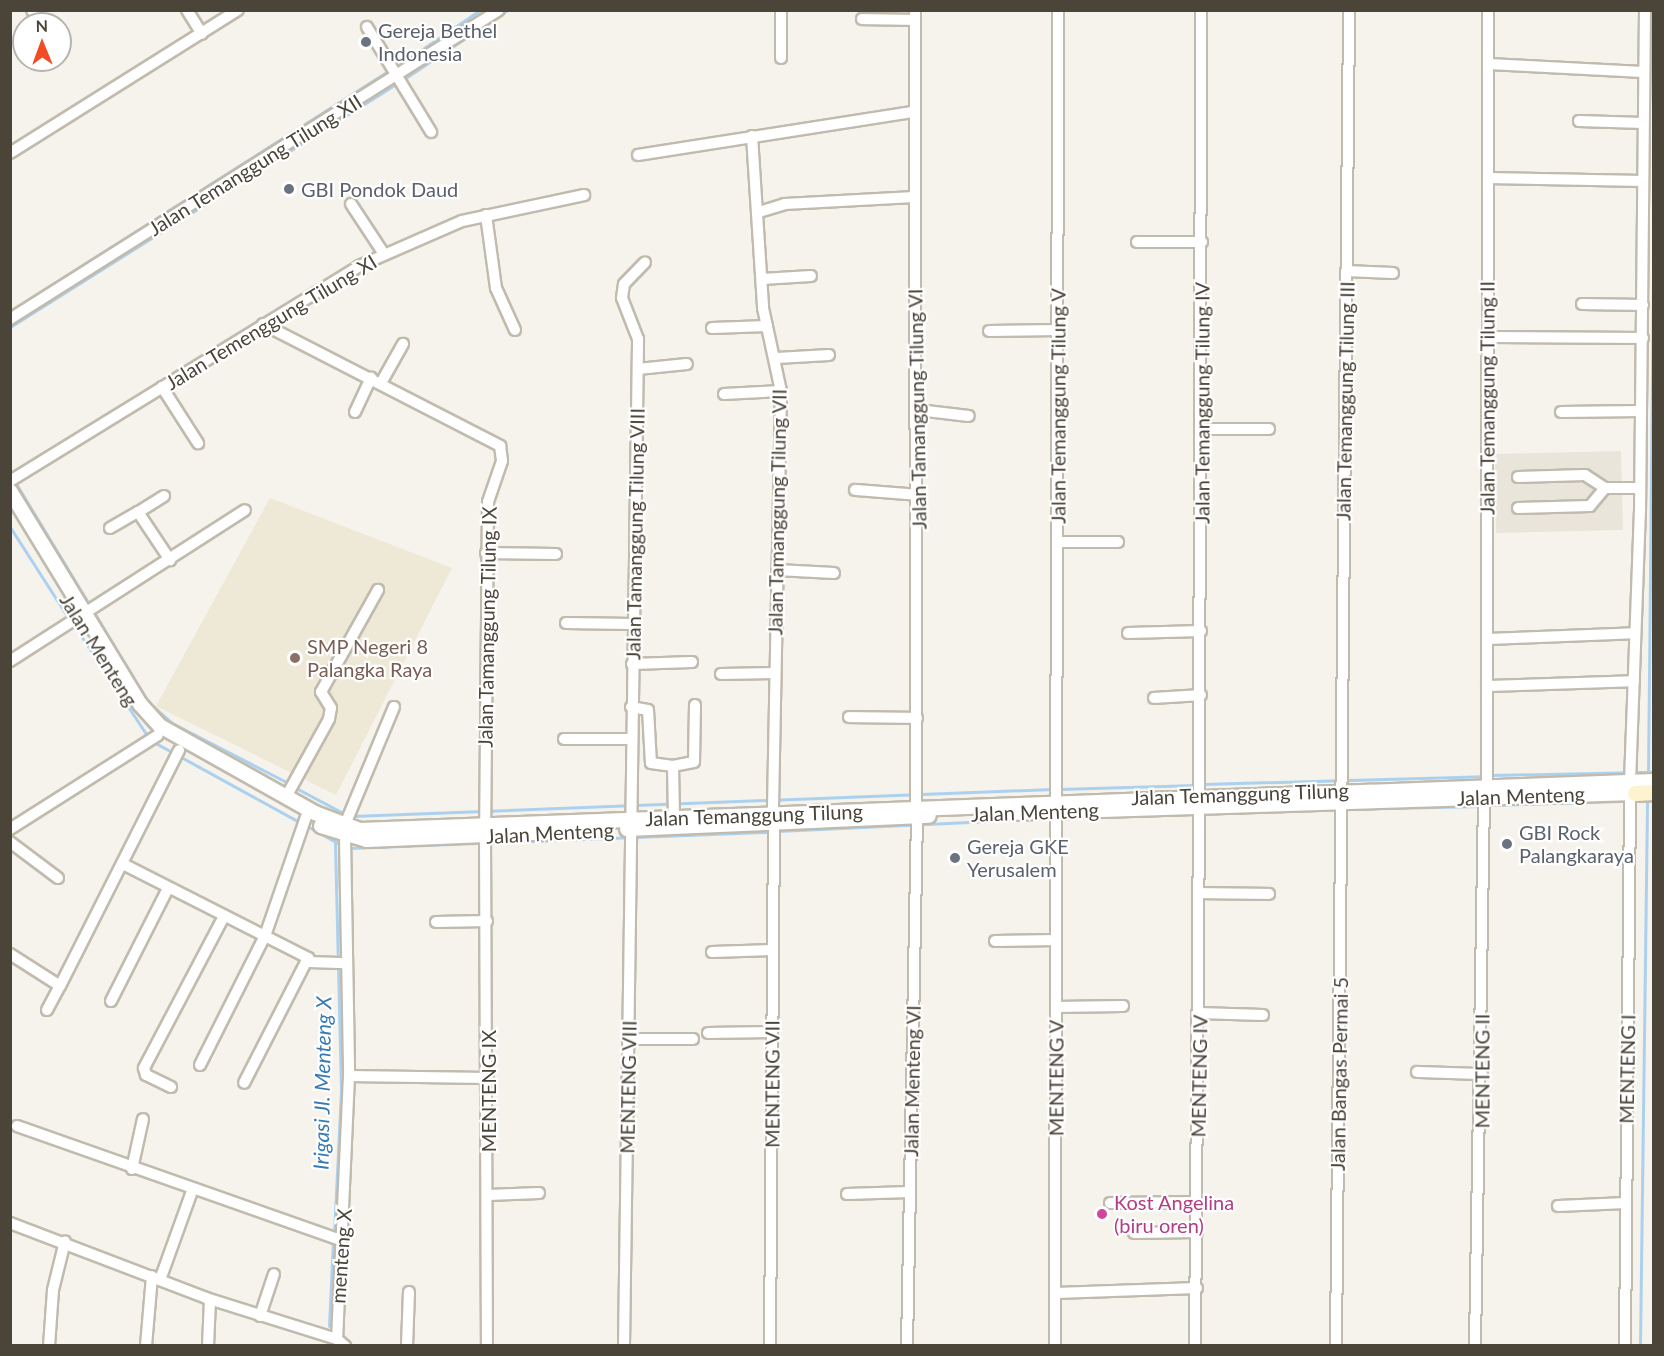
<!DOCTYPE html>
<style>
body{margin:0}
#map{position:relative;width:1664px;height:1356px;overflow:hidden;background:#f5f3ec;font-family:Lato,sans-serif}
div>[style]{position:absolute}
.residential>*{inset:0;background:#e9e5da}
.education>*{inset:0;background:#eee8d7}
.stream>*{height:3px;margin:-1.5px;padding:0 1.5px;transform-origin:1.5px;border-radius:1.5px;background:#acd1ef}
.roads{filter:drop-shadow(2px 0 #c1bbae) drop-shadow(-2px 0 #c1bbae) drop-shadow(0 2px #c1bbae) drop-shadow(0 -2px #c1bbae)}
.minor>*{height:10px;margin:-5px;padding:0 5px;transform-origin:5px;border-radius:5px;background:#fff}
.tertiary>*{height:14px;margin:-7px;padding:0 7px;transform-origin:7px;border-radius:7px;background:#fff}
.secondary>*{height:15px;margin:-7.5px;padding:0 7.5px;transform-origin:7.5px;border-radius:7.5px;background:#fdf3ce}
.dots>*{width:16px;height:16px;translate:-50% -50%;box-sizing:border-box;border:3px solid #fff;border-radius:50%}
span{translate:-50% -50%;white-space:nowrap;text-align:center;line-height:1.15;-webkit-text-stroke:4.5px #fff;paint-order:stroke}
.worship-label{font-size:20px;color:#5b616d}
.left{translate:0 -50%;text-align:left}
.street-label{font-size:20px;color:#4a4439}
.education-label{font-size:20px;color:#785e54}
.hotel-label{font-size:20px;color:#b23c85}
.water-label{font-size:21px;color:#357ab4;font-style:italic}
.frame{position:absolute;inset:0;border:12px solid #4a4439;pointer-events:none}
.north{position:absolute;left:12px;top:12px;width:60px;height:60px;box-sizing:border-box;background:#fff;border:2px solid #b7b4b0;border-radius:50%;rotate:359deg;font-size:16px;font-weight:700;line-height:24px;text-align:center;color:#4a4439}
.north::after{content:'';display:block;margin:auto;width:21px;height:27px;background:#f24b26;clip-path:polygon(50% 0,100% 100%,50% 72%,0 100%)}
</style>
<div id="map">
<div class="residential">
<div style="clip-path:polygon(1621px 451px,1623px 530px,1496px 533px,1495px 454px)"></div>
</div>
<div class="education">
<div style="clip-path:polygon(270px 498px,452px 568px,336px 795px,156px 706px)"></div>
</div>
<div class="stream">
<div style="left:500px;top:15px;width:9px;rotate:-36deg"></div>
<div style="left:396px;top:67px;width:102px;rotate:-34.2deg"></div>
<div style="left:404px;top:79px;width:106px;rotate:-33.8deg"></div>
<div style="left:10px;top:311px;width:452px;rotate:-32.4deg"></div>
<div style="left:10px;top:327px;width:457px;rotate:-32.2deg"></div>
<div style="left:15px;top:482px;width:258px;rotate:58.8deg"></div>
<div style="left:149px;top:703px;width:30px;rotate:41deg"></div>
<div style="left:172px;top:723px;width:133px;rotate:27.3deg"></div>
<div style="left:10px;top:527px;width:109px;rotate:57.3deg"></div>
<div style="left:73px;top:624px;width:139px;rotate:56.4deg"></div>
<div style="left:150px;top:740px;width:172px;rotate:28.8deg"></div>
<div style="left:1648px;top:774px;width:588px;rotate:-89.42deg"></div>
<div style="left:1491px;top:775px;width:163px;rotate:-1.1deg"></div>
<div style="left:1203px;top:784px;width:281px;rotate:-1.6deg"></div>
<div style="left:296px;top:788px;width:55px;rotate:28deg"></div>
<div style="left:1059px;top:789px;width:137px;rotate:-1.7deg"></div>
<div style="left:1488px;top:805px;width:166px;rotate:-1.7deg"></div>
<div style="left:1344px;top:809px;width:137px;rotate:-1.3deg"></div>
<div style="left:1215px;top:813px;width:122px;rotate:-1.9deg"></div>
<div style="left:352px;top:816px;width:701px;rotate:-2.21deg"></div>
<div style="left:307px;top:826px;width:41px;rotate:29.1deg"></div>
<div style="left:777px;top:831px;width:254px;rotate:-2.7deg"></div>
<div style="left:349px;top:848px;width:422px;rotate:-2.2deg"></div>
<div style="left:334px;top:1234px;width:145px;rotate:-87.2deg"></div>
<div style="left:341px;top:1089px;width:249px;rotate:-91.4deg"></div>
<div style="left:329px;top:1326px;width:86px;rotate:-87.3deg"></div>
<div style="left:1640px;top:1346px;width:545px;rotate:-89.26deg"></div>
</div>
<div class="roads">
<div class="minor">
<div style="left:32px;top:10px;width:17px;rotate:57deg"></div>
<div style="left:187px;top:10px;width:28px;rotate:58deg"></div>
<div style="left:781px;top:10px;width:48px;rotate:90deg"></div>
<div style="left:915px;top:10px;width:798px;rotate:89.93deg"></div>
<div style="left:862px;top:19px;width:53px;rotate:1.1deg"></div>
<div style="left:367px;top:27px;width:123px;rotate:58.6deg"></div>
<div style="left:1489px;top:64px;width:154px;rotate:3deg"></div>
<div style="left:1579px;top:121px;width:64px;rotate:1.8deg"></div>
<div style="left:752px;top:136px;width:172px;rotate:86.3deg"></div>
<div style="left:763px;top:308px;width:85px;rotate:77.8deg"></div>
<div style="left:781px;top:391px;width:424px;rotate:91.1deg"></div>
<div style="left:10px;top:153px;width:269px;rotate:-32.1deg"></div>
<div style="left:638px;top:155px;width:279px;rotate:-8.9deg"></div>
<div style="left:1488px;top:178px;width:155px;rotate:1.1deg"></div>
<div style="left:351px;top:204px;width:60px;rotate:56.6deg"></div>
<div style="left:759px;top:212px;width:27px;rotate:-17deg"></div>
<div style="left:785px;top:204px;width:129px;rotate:-3.1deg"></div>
<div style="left:486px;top:215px;width:74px;rotate:82.2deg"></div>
<div style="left:496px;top:288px;width:46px;rotate:65.7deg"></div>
<div style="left:1137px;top:242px;width:65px"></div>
<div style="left:1346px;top:271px;width:47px;rotate:2.4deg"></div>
<div style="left:762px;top:279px;width:49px;rotate:-3.5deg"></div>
<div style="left:1582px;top:304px;width:61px;rotate:0.9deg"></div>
<div style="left:10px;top:319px;width:578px;rotate:-32.29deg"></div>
<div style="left:263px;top:324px;width:267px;rotate:27.2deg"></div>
<div style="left:500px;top:446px;width:15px;rotate:82deg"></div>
<div style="left:502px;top:461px;width:43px;rotate:108.9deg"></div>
<div style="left:488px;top:502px;width:324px;rotate:90.5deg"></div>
<div style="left:712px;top:328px;width:55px;rotate:-2.1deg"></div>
<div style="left:989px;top:331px;width:70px;rotate:-0.8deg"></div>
<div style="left:1486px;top:337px;width:157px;rotate:0.4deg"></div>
<div style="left:777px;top:358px;width:52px;rotate:-3.3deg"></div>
<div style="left:638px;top:369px;width:49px;rotate:-5.8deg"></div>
<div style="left:381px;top:383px;width:45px;rotate:-60.6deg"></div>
<div style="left:162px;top:387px;width:67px;rotate:57.3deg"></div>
<div style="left:724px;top:394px;width:57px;rotate:-3deg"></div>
<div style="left:918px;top:410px;width:51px;rotate:6.7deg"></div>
<div style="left:355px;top:412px;width:38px;rotate:-65deg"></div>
<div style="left:1561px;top:412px;width:79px;rotate:-0.7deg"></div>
<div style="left:1202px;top:429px;width:67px"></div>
<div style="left:1518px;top:477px;width:67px;rotate:-1.7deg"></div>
<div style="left:1585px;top:475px;width:24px;rotate:33deg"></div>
<div style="left:1605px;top:488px;width:23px;rotate:130deg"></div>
<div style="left:1590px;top:506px;width:72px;rotate:178.4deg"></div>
<div style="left:10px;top:481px;width:410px;rotate:-31.6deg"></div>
<div style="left:359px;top:266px;width:112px;rotate:-23.6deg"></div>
<div style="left:462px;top:221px;width:125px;rotate:-12deg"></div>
<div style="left:1605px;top:488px;width:35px"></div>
<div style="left:855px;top:490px;width:63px;rotate:4.5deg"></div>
<div style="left:164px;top:496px;width:31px;rotate:148deg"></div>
<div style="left:138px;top:512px;width:58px;rotate:56.3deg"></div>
<div style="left:110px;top:528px;width:32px;rotate:-30deg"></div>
<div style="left:1057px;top:542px;width:61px"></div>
<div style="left:486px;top:553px;width:70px;rotate:0.8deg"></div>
<div style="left:777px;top:570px;width:57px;rotate:3deg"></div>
<div style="left:566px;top:623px;width:67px;rotate:0.9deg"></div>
<div style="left:1128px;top:633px;width:73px;rotate:-1.6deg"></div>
<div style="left:1488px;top:639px;width:147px;rotate:-2.3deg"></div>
<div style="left:10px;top:661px;width:279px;rotate:-32.7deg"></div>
<div style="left:632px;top:664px;width:60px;rotate:-1.9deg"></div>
<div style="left:721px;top:674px;width:53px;rotate:-1.1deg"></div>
<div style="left:1487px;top:686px;width:147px;rotate:-1.9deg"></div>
<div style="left:1154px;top:698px;width:47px;rotate:-3.7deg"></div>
<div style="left:631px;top:707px;width:17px;rotate:10deg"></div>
<div style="left:648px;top:710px;width:53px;rotate:86.8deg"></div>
<div style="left:651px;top:763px;width:22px;rotate:8deg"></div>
<div style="left:673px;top:766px;width:52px;rotate:88.9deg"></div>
<div style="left:849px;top:717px;width:68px;rotate:0.8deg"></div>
<div style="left:564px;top:739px;width:67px"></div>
<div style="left:673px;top:766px;width:21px;rotate:-11deg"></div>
<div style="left:694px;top:762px;width:57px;rotate:-89deg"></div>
<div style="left:1630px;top:782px;width:270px;rotate:-87.9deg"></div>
<div style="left:1640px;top:512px;width:502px;rotate:-89.43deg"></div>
<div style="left:1487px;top:786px;width:776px;rotate:-89.93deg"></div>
<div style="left:1199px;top:796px;width:786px;rotate:-89.85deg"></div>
<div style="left:286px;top:797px;width:89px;rotate:-61.1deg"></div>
<div style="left:329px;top:719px;width:11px;rotate:-80deg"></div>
<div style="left:331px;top:708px;width:19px;rotate:-122deg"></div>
<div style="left:321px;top:692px;width:117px;rotate:-60.8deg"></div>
<div style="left:344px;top:827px;width:130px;rotate:-67.4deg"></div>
<div style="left:10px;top:829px;width:175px;rotate:-32.4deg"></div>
<div style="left:485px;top:836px;width:510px;rotate:89.78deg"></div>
<div style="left:345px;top:837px;width:239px;rotate:89deg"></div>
<div style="left:349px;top:1076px;width:263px;rotate:92.6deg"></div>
<div style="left:337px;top:1339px;width:11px;rotate:41deg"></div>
<div style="left:10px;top:842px;width:60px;rotate:36.9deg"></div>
<div style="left:123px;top:864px;width:208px;rotate:26.9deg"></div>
<div style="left:308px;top:958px;width:140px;rotate:117.1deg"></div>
<div style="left:1200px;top:893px;width:69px;rotate:0.8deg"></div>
<div style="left:436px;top:922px;width:51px;rotate:-1.1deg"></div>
<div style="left:995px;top:941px;width:61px;rotate:-0.9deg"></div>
<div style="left:712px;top:952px;width:61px;rotate:-1.9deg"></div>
<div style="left:10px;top:954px;width:59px;rotate:32.6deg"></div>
<div style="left:60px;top:986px;width:264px;rotate:-63.2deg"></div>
<div style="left:309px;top:962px;width:38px;rotate:2deg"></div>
<div style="left:111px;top:1001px;width:127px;rotate:-63.2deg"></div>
<div style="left:1056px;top:1007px;width:67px;rotate:-0.9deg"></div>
<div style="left:47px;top:1010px;width:27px;rotate:-62deg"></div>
<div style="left:1199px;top:1013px;width:64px;rotate:1.8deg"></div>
<div style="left:708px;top:1033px;width:64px;rotate:-0.9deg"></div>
<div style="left:629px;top:1039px;width:64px"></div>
<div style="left:200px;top:1065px;width:144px;rotate:-63.3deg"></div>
<div style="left:265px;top:936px;width:126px;rotate:-71deg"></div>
<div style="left:1417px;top:1072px;width:65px;rotate:1.8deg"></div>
<div style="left:349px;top:1076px;width:139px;rotate:0.8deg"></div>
<div style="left:171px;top:1087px;width:28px;rotate:-154deg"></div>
<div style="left:146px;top:1075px;width:7px;rotate:-106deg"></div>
<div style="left:144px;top:1068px;width:172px;rotate:-62.2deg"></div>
<div style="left:17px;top:1126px;width:343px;rotate:19.4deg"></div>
<div style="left:132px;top:1169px;width:51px;rotate:-77.6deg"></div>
<div style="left:847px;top:1194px;width:62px;rotate:-1.8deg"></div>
<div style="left:488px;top:1195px;width:51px;rotate:-2.2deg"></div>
<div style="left:1110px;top:1203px;width:88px;rotate:-0.7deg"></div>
<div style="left:1558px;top:1206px;width:68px;rotate:-2.5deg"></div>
<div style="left:10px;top:1223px;width:210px;rotate:20.9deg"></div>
<div style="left:206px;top:1298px;width:137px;rotate:17.4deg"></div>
<div style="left:1134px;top:1233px;width:63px;rotate:-0.9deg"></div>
<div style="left:160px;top:1280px;width:95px;rotate:-70.2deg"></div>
<div style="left:1056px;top:1293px;width:141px;rotate:-2deg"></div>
<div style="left:260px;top:1316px;width:44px;rotate:-71.6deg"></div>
<div style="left:770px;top:1344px;width:520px;rotate:-89.56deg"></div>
<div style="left:49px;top:1346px;width:56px;rotate:-85.9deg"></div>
<div style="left:53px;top:1290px;width:50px;rotate:-76.2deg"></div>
<div style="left:146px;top:1346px;width:70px;rotate:-85.1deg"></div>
<div style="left:208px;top:1346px;width:46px;rotate:-87.5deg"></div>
<div style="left:407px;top:1346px;width:54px;rotate:-87.9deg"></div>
<div style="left:624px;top:1346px;width:1007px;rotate:-89.2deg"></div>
<div style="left:638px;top:339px;width:44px;rotate:-111.3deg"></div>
<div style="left:622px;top:298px;width:14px;rotate:-82deg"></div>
<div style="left:624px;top:284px;width:30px;rotate:-46deg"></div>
<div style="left:907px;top:1346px;width:529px;rotate:-88.92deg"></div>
<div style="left:1055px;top:1346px;width:1336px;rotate:-89.87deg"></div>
<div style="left:1195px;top:1346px;width:539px;rotate:-89.57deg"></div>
<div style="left:1336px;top:1346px;width:1336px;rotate:-89.44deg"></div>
<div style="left:1475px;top:1346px;width:549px;rotate:-89.06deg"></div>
<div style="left:1625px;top:1346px;width:553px;rotate:-89.48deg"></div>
</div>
<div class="tertiary">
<div style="left:10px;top:491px;width:250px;rotate:58.6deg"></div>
<div style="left:140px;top:704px;width:30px;rotate:48deg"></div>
<div style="left:160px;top:726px;width:178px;rotate:29.3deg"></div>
<div style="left:315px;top:813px;width:48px;rotate:20.7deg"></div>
<div style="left:360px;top:830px;width:1295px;rotate:-2.17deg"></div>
<div style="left:1008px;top:813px;width:627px;rotate:-1.83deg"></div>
<div style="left:321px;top:826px;width:48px;rotate:16.9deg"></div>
<div style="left:367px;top:840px;width:238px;rotate:-2.4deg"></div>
<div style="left:627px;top:829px;width:302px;rotate:-2.5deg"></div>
</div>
<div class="secondary">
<div style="left:1635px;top:793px;width:19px;rotate:-3deg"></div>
</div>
</div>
<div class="dots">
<div style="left:366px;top:42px;background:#6b7280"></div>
<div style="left:289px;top:189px;background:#6b7280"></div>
<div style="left:295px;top:658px;background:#8d6e63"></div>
<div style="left:1507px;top:844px;background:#6b7280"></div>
<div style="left:955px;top:858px;background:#6b7280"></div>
<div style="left:1102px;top:1214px;background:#d1479c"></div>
</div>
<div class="worship-label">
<span class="left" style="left:378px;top:42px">Gereja Bethel<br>Indonesia</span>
<span class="left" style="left:301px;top:189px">GBI Pondok Daud</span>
<span class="left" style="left:1519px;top:844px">GBI Rock<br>Palangkaraya</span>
<span class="left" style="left:967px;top:858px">Gereja GKE<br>Yerusalem</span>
</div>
<div class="street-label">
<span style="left:255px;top:165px;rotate:-32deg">Jalan Temanggung Tilung XII</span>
<span style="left:271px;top:322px;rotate:-31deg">Jalan Temenggung Tilung XI</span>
<span style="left:1487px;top:398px;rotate:-90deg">Jalan Temanggung Tilung II</span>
<span style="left:1345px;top:401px;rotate:-89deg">Jalan Temanggung Tilung III</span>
<span style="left:1202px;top:403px;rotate:-90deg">Jalan Temanggung Tilung IV</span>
<span style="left:1058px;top:406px;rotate:-90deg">Jalan Temanggung Tilung V</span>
<span style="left:917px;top:409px;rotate:-91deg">Jalan Tamanggung Tilung VI</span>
<span style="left:777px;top:512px;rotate:-89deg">Jalan Tamanggung Tilung VII</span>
<span style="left:635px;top:534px;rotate:-89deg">Jalan Tamanggung Tilung VIII</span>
<span style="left:487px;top:627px;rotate:-89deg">Jalan Tamanggung Tilung IX</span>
<span style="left:99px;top:650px;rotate:58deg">Jalan Menteng</span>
<span style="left:1240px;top:794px;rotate:-2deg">Jalan Temanggung Tilung</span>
<span style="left:1521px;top:796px;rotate:-2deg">Jalan Menteng</span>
<span style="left:1035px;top:812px;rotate:-2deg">Jalan Menteng</span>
<span style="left:754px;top:815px;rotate:-2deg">Jalan Temanggung Tilung</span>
<span style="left:550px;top:833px;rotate:-3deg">Jalan Menteng</span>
<span style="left:1627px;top:1069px;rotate:-89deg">MENTENG I</span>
<span style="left:1482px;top:1071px;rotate:-90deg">MENTENG II</span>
<span style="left:1339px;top:1074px;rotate:-89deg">Jalan Bangas Permai 5</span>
<span style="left:1199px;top:1076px;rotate:-89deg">MENTENG IV</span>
<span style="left:1056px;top:1078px;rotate:-90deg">MENTENG V</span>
<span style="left:912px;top:1081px;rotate:-89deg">Jalan Menteng VI</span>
<span style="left:772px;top:1084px;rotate:-90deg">MENTENG VII</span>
<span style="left:628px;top:1087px;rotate:-89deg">MENTENG VIII</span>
<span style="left:488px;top:1091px;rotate:-90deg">MENTENG IX</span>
<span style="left:341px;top:1256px;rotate:-86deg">menteng X</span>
</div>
<div class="education-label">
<span class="left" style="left:307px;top:658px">SMP Negeri 8<br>Palangka Raya</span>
</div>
<div class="hotel-label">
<span class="left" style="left:1114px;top:1214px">Kost Angelina<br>(biru oren)</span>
</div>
<div class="water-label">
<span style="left:322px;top:1083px;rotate:-89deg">Irigasi Jl. Menteng X</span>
</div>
<div class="frame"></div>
<div class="north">N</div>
</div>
